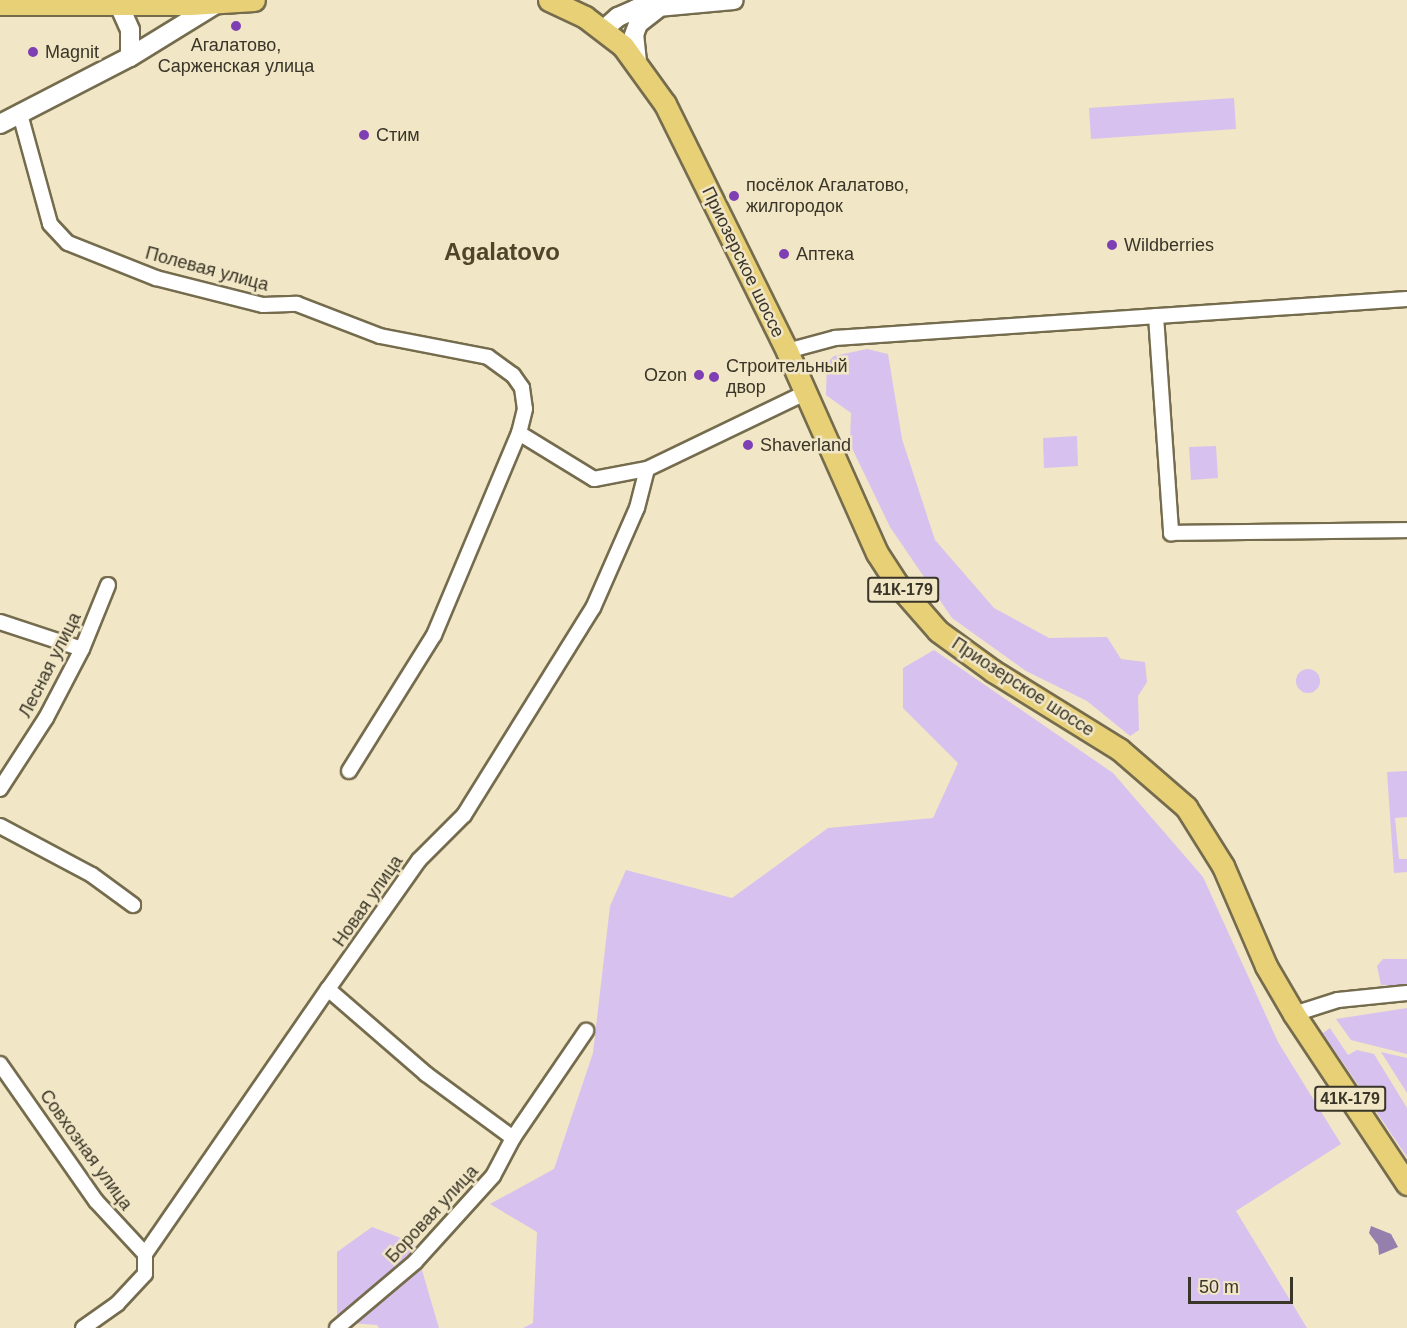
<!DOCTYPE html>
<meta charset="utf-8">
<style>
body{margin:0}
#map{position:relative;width:1407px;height:1328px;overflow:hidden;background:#f1e6c5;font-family:Arial,sans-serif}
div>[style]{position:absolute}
.green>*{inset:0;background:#d7c1ef}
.round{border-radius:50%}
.water>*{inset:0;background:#957fad}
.roads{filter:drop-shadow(2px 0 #756c4e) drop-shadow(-2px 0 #756c4e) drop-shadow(0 2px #756c4e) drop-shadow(0 -2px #756c4e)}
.street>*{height:14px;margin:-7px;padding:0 7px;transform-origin:7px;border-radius:7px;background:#fff}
.secondary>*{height:18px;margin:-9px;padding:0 9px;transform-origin:9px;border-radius:9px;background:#fff}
.primary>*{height:21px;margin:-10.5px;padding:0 10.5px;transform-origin:10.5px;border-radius:10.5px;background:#e8d077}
.dots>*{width:16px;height:16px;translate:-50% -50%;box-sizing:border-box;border:3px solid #f1e6c5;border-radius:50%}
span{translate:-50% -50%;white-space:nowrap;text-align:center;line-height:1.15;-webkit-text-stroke:5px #f1e6c5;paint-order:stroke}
.shield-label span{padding:2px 4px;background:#f1e6c5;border:2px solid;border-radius:4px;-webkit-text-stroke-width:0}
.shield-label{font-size:16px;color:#393528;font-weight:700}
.poi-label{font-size:18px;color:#393528}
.left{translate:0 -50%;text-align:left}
.right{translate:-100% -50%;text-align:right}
.street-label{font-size:18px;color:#393528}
.district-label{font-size:24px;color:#4f462a;font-weight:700}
.scale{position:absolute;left:1188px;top:1277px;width:105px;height:27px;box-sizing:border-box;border:3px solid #393528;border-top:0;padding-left:8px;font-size:18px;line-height:21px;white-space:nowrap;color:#393528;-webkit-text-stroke:4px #f1e6c5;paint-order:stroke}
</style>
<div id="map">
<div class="green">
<div style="clip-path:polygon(1234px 98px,1236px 129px,1091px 139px,1089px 108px)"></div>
<div style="clip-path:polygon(867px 349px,888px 354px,902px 439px,935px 540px,994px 608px,1049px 638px,1107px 637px,1121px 659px,1145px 662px,1147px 682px,1138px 696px,1139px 730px,1130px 736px,1087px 701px,1026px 671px,952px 618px,890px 527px,850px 444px,851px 413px,826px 395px,827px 363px,834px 356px)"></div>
<div style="clip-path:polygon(1077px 436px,1078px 466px,1044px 468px,1043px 438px)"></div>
<div style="clip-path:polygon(1216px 446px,1218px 478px,1191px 480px,1189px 447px)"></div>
<div style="clip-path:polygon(934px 650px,1113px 773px,1203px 877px,1278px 1042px,1341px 1144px,1236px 1211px,1307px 1328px,523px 1328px,533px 1323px,537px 1232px,490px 1204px,554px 1169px,593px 1053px,610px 906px,626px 870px,732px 898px,828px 828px,933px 818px,958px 763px,903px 708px,903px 668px)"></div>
<div class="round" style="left:1296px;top:669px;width:24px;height:24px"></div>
<div style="clip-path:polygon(1407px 771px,1407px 817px,1395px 818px,1399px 859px,1407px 859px,1407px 872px,1394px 873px,1387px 772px)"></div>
<div style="clip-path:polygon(1383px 959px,1407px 959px,1407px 986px,1381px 985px,1377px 966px)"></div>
<div style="clip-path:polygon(1407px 1008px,1407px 1054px,1351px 1040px,1336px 1019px)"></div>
<div style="clip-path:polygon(1330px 1028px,1348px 1055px,1357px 1050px,1374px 1054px,1407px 1108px,1407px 1157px,1323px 1033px)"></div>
<div style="clip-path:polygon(1381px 1052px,1407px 1058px,1407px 1093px)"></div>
<div style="clip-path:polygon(372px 1227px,414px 1243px,439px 1328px,379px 1328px,377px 1325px,337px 1322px,337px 1252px)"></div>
</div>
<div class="water">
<div style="clip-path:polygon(1371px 1226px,1391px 1234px,1398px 1247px,1379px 1255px,1378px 1245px,1369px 1233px)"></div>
</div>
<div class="roads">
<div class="street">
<div style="left:20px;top:114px;width:114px;rotate:74.7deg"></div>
<div style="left:50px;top:224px;width:26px;rotate:47deg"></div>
<div style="left:68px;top:243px;width:95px;rotate:21.7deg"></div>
<div style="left:156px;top:278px;width:110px;rotate:14.2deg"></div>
<div style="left:263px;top:305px;width:34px;rotate:-2deg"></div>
<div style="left:297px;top:304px;width:89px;rotate:21.1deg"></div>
<div style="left:380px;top:336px;width:110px;rotate:11deg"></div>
<div style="left:488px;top:357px;width:31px;rotate:36deg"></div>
<div style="left:513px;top:375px;width:16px;rotate:55deg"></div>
<div style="left:522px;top:388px;width:21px;rotate:82deg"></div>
<div style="left:525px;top:409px;width:25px;rotate:104deg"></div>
<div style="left:1156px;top:316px;width:218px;rotate:86deg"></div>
<div style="left:1171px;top:533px;width:236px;rotate:-0.7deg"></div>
<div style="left:787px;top:351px;width:50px;rotate:-15.2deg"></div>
<div style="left:835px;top:338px;width:573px;rotate:-3.9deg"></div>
<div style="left:0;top:622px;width:86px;rotate:18.2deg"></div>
<div style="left:349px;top:771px;width:160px;rotate:-58deg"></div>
<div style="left:434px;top:635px;width:219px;rotate:-67.2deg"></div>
<div style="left:519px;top:433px;width:88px;rotate:31.5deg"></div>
<div style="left:594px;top:479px;width:54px;rotate:-10.7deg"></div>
<div style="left:647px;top:469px;width:175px;rotate:-25.7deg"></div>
<div style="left:0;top:789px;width:85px;rotate:-57.1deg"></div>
<div style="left:46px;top:718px;width:78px;rotate:-62.4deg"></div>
<div style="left:82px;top:649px;width:69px;rotate:-67.9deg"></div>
<div style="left:0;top:826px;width:104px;rotate:28deg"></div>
<div style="left:92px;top:875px;width:51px;rotate:36.2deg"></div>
<div style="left:328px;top:989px;width:130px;rotate:40.9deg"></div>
<div style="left:426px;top:1074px;width:108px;rotate:36.3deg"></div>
<div style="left:1294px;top:1014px;width:46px;rotate:-17.7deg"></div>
<div style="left:1338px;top:1000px;width:69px;rotate:-5.8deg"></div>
<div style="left:0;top:1064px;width:167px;rotate:55deg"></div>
<div style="left:96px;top:1201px;width:72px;rotate:47.2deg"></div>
<div style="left:83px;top:1328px;width:42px;rotate:-35.2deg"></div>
<div style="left:117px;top:1304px;width:41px;rotate:-47deg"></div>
<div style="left:145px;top:1274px;width:20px;rotate:-90deg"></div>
<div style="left:145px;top:1254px;width:322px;rotate:-55.4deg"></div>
<div style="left:328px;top:989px;width:158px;rotate:-54.8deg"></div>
<div style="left:419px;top:860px;width:64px;rotate:-45deg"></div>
<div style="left:464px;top:815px;width:244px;rotate:-58.1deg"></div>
<div style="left:593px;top:608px;width:109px;rotate:-66.3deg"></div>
<div style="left:637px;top:508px;width:40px;rotate:-75.6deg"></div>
<div style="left:337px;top:1328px;width:102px;rotate:-40.2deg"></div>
<div style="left:415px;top:1262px;width:116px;rotate:-47.8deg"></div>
<div style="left:493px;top:1176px;width:43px;rotate:-62.2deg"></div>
<div style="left:513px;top:1138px;width:130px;rotate:-55.7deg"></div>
</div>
<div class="secondary">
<div style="left:119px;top:5px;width:27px;rotate:66deg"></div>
<div style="left:130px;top:30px;width:27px;rotate:90deg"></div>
<div style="left:603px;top:30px;width:20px;rotate:-41deg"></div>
<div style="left:618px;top:17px;width:20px;rotate:-24deg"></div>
<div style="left:636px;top:9px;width:98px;rotate:-5.2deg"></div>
<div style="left:637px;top:62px;width:27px;rotate:-96deg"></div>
<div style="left:634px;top:35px;width:12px;rotate:-70deg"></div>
<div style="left:638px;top:24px;width:24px;rotate:-38deg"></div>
<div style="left:0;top:124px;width:146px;rotate:-27.3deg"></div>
<div style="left:130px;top:57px;width:101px;rotate:-31.6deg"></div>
</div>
<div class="primary">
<div style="left:549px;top:0;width:40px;rotate:25deg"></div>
<div style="left:585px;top:17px;width:48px;rotate:37.3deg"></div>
<div style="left:623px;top:46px;width:72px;rotate:54.1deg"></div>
<div style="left:665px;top:104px;width:275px;rotate:63.7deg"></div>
<div style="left:787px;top:351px;width:221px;rotate:66deg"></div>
<div style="left:877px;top:553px;width:37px;rotate:57deg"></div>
<div style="left:897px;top:584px;width:62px;rotate:48.9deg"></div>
<div style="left:938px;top:631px;width:68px;rotate:36deg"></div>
<div style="left:993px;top:671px;width:148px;rotate:31.8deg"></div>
<div style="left:1119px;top:749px;width:89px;rotate:40.9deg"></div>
<div style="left:1186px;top:807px;width:70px;rotate:57.9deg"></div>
<div style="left:1223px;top:866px;width:109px;rotate:66.7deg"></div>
<div style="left:1266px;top:966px;width:56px;rotate:59.7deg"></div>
<div style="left:1294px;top:1014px;width:204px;rotate:56.4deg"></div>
<div style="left:0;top:4px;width:190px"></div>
<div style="left:190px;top:4px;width:64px;rotate:-3.6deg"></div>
</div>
</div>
<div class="dots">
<div style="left:236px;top:26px;background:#7f3fb4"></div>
<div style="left:33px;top:52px;background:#7f3fb4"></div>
<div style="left:364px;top:135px;background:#7f3fb4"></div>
<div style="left:734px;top:196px;background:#7f3fb4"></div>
<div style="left:1112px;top:245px;background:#7f3fb4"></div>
<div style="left:784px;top:254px;background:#7f3fb4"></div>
<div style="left:699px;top:375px;background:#7f3fb4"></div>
<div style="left:714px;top:377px;background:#7f3fb4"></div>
<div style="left:748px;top:445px;background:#7f3fb4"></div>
</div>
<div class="shield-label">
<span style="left:903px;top:590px">41К-179</span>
<span style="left:1350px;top:1099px">41К-179</span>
</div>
<div class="poi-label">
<span style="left:236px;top:56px">Агалатово,<br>Сарженская улица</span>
<span class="left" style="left:45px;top:52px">Magnit</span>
<span class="left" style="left:376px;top:135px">Стим</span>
<span class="left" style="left:746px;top:196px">посёлок Агалатово,<br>жилгородок</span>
<span class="left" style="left:1124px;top:245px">Wildberries</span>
<span class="left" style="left:796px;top:254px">Аптека</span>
<span class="left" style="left:726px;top:377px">Строительный<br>двор</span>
<span class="right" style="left:687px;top:375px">Ozon</span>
<span class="left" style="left:760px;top:445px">Shaverland</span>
</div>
<div class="street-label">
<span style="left:743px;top:262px;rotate:64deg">Приозерское шоссе</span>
<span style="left:207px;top:269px;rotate:15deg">Полевая улица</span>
<span style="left:50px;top:665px;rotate:-63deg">Лесная улица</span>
<span style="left:1023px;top:687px;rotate:33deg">Приозерское шоссе</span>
<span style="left:368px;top:901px;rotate:-55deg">Новая улица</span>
<span style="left:86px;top:1150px;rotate:54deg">Совхозная улица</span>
<span style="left:432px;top:1214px;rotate:-47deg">Боровая улица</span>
</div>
<div class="district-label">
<span style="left:502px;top:252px">Agalatovo</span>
</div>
<div class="scale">50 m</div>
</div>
